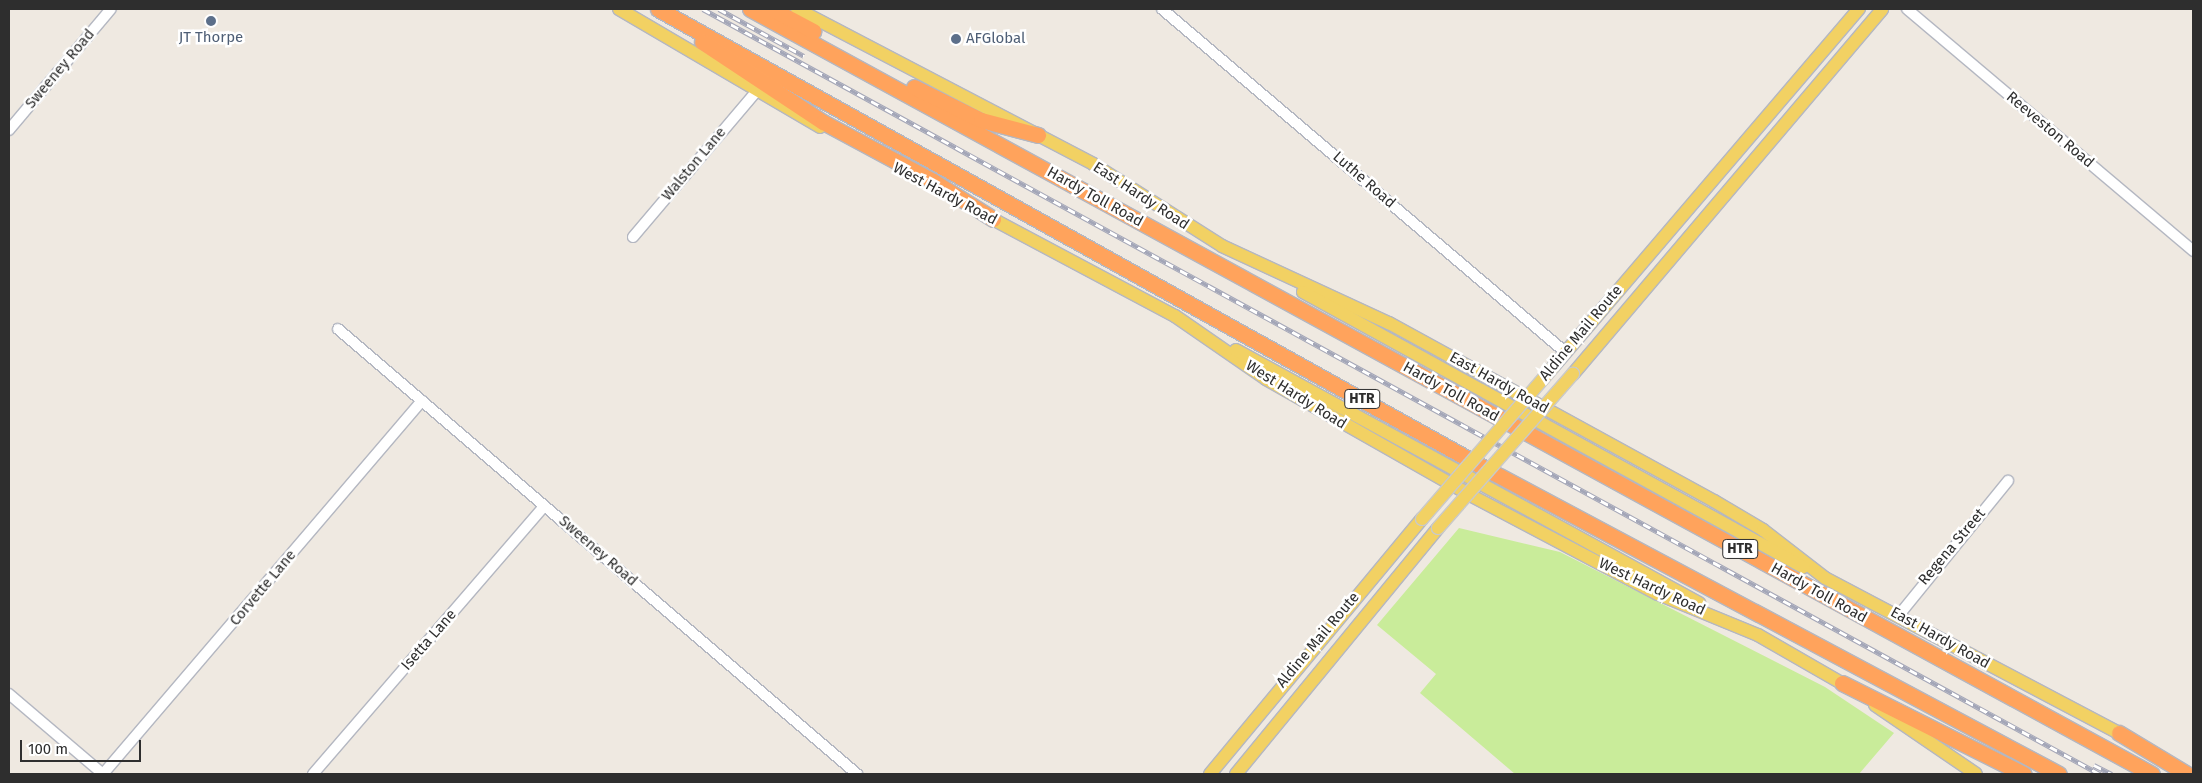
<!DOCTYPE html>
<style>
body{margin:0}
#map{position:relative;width:2202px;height:783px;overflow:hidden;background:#efe9e1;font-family:"Fira Sans",sans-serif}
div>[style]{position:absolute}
.pitch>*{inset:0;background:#c9ec9a}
.roads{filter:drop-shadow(1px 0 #b4b7c1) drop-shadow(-1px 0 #b4b7c1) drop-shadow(0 1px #b4b7c1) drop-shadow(0 -1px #b4b7c1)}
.minor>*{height:10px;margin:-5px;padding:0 5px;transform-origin:5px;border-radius:5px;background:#fff}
.major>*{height:12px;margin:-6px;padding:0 6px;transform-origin:6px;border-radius:6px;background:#f2d163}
.highway>*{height:15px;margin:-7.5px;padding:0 7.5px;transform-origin:7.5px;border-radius:7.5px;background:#ffa35c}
.rail>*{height:4.5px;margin-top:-2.25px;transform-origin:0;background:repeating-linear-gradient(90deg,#fff 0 8px,#a3a6b8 0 16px);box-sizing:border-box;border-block:1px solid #a3a6b8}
.bridges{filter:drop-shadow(1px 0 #c9c9c9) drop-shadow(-1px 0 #c9c9c9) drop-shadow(0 1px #c9c9c9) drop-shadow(0 -1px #c9c9c9)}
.major-bridge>*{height:12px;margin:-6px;padding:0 6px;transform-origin:6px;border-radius:6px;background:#f2d163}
.dots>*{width:14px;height:14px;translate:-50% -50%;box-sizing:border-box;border:2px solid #fff;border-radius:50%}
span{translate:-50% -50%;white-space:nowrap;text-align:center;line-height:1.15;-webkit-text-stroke:5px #fff;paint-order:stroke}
.shield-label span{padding:1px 4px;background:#fff;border:1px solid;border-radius:4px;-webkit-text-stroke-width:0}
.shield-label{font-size:14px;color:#2e2e2e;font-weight:700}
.service-label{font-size:15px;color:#4e5e75}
.left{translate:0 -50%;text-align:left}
.street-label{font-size:15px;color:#2e2e2e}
.frame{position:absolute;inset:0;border:10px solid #2e2e2e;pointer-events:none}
.scale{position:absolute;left:20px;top:740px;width:121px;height:22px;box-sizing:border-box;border:2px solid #2e2e2e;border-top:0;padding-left:6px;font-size:15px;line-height:18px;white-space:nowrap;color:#2e2e2e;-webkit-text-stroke:4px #fff;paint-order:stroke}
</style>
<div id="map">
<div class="pitch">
<div style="clip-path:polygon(1459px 528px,1560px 552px,1825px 687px,1894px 733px,1859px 774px,1515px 774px,1420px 693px,1436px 674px,1377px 625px)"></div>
</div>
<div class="roads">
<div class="minor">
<div style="left:1162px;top:9px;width:529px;rotate:40.4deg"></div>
<div style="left:1907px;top:9px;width:375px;rotate:40.2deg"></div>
<div style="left:9px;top:130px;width:158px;rotate:-49.9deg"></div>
<div style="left:633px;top:237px;width:190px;rotate:-49.7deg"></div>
<div style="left:338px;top:329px;width:684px;rotate:40.61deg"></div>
<div style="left:1899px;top:615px;width:173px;rotate:-50.9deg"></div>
<div style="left:9px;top:694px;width:123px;rotate:40.4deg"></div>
<div style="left:103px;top:774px;width:491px;rotate:-49.5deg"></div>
<div style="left:313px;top:774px;width:354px;rotate:-49.2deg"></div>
</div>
<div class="major">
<div style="left:619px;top:9px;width:233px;rotate:30.4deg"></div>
<div style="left:797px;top:9px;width:334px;rotate:27.6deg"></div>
<div style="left:1093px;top:164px;width:153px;rotate:32.4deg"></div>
<div style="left:1222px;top:246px;width:184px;rotate:24.8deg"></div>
<div style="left:1389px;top:323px;width:371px;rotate:28.7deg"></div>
<div style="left:1714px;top:501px;width:57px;rotate:30.6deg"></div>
<div style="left:1763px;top:530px;width:78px;rotate:37.7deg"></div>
<div style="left:1825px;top:578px;width:340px;rotate:27.8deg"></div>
<div style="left:985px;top:215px;width:215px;rotate:28deg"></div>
<div style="left:1175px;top:316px;width:111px;rotate:34.7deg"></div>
<div style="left:1266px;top:379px;width:235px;rotate:29.6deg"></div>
<div style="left:1470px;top:495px;width:212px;rotate:27.8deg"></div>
<div style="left:1658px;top:594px;width:108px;rotate:22.3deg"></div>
<div style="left:1758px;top:635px;width:106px;rotate:29.9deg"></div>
<div style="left:1303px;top:292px;width:571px;rotate:28.81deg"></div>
<div style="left:1236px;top:350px;width:528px;rotate:28.65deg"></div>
<div style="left:1553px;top:367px;width:471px;rotate:-49.5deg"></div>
<div style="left:1573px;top:374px;width:478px;rotate:-49.7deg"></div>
<div style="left:1875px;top:705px;width:122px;rotate:34.3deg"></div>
<div style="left:1210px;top:774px;width:332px;rotate:-50.3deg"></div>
<div style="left:1236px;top:774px;width:318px;rotate:-50.6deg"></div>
</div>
<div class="highway">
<div style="left:658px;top:9px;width:954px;rotate:29.04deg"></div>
<div style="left:1492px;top:472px;width:642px;rotate:28.04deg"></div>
<div style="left:750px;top:9px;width:1597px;rotate:28.62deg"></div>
<div style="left:772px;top:9px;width:47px;rotate:28.2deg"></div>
<div style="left:702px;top:42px;width:145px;rotate:33.5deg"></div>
<div style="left:823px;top:122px;width:125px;rotate:28.2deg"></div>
<div style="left:933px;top:181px;width:71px;rotate:32.3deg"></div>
<div style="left:914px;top:87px;width:75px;rotate:26.2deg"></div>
<div style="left:981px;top:120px;width:59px;rotate:14.7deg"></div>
<div style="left:1842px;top:683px;width:203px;rotate:26.6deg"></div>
<div style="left:2119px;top:733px;width:79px;rotate:31.1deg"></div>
</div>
</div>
<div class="rail">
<div style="left:703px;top:9px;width:1593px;rotate:28.71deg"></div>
<div style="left:719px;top:9px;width:97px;rotate:28.9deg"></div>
<div style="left:2094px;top:765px;width:20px;rotate:27deg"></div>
</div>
<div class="bridges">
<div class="major-bridge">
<div style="left:1422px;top:519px;width:201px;rotate:-49.2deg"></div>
<div style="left:1438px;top:528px;width:205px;rotate:-48.8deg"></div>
</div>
</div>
<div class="dots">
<div style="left:211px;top:21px;background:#5c6f8a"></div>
<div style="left:956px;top:39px;background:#5c6f8a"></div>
</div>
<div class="shield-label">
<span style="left:1362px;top:399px">HTR</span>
<span style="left:1740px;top:549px">HTR</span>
</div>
<div class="service-label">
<span style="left:211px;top:38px">JT Thorpe</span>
<span class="left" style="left:966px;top:39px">AFGlobal</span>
</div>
<div class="street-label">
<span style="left:60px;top:69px;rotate:-50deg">Sweeney Road</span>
<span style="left:2050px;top:130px;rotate:40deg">Reeveston Road</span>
<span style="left:694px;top:164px;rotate:-50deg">Walston Lane</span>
<span style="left:1364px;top:180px;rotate:41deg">Luthe Road</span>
<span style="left:945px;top:194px;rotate:28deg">West Hardy Road</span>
<span style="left:1141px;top:196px;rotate:33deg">East Hardy Road</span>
<span style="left:1095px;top:197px;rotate:29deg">Hardy Toll Road</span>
<span style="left:1581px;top:333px;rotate:-50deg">Aldine Mail Route</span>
<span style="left:1499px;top:383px;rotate:29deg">East Hardy Road</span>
<span style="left:1451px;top:392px;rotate:29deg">Hardy Toll Road</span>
<span style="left:1296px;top:395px;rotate:32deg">West Hardy Road</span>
<span style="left:1952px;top:547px;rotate:-50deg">Regena Street</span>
<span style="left:598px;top:551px;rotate:41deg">Sweeney Road</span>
<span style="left:1652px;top:587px;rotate:25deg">West Hardy Road</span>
<span style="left:263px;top:588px;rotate:-50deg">Corvette Lane</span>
<span style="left:1819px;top:593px;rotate:29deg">Hardy Toll Road</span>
<span style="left:1940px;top:638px;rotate:29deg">East Hardy Road</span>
<span style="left:429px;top:640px;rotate:-49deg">Isetta Lane</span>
<span style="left:1318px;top:640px;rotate:-50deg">Aldine Mail Route</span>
</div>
<div class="frame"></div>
<div class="scale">100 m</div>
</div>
